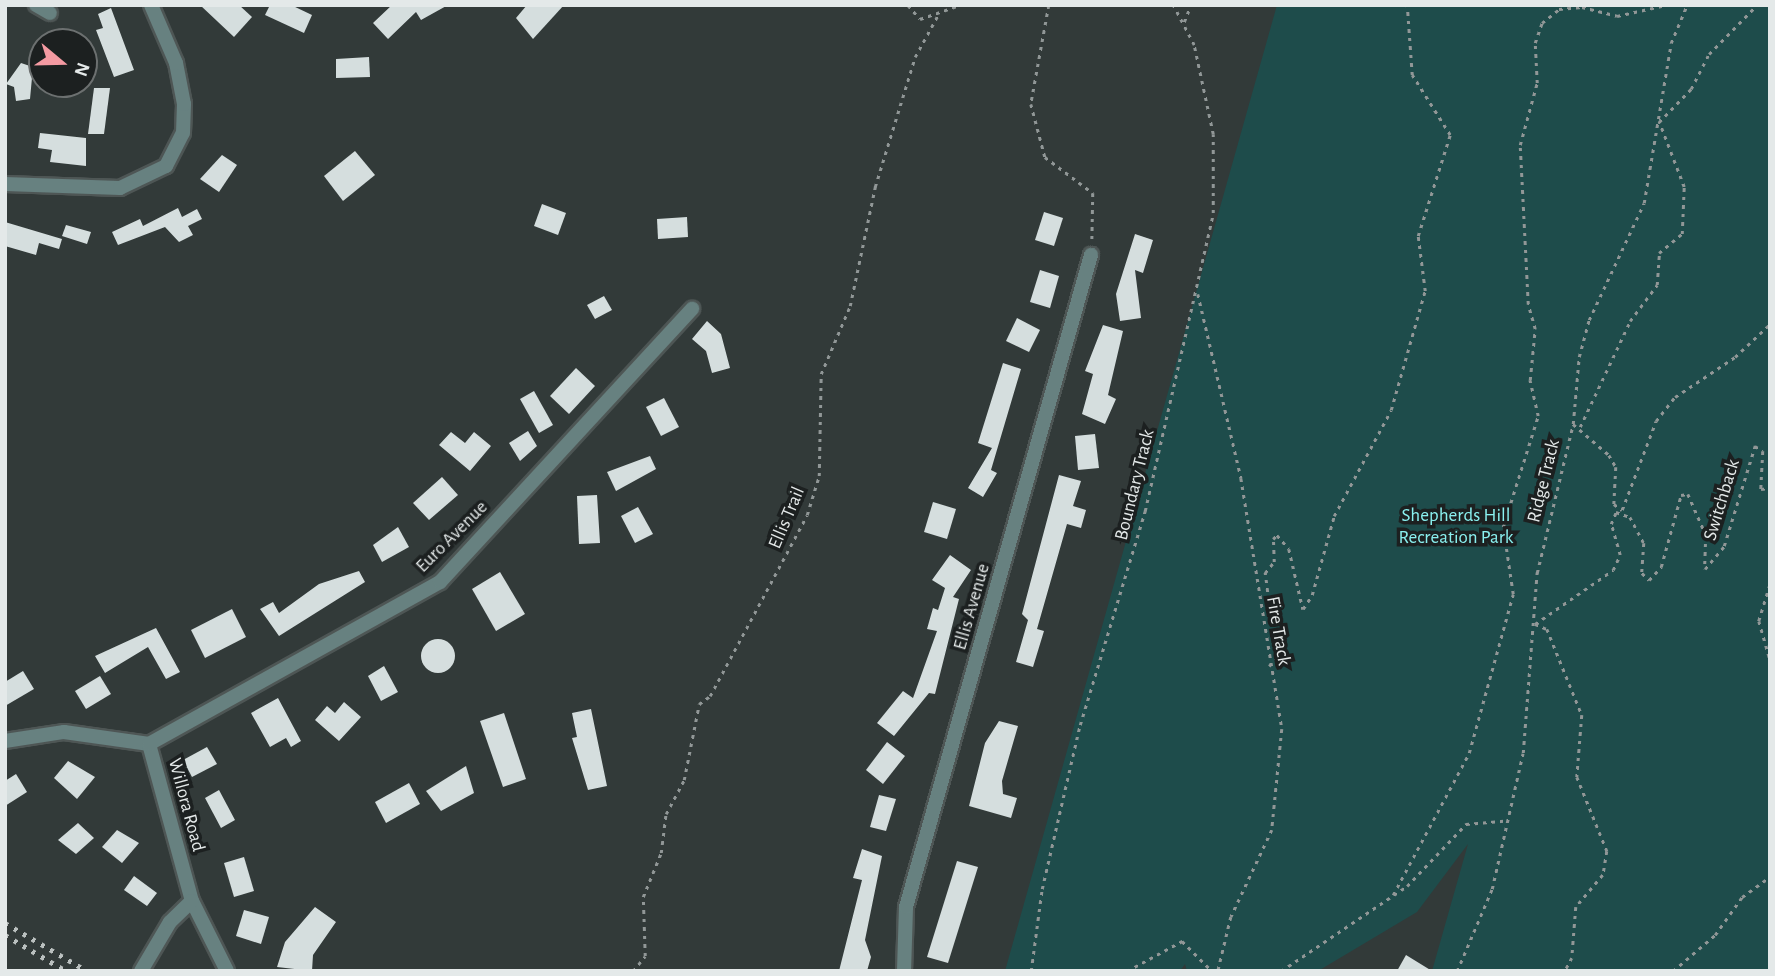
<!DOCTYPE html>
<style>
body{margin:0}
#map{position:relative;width:1775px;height:976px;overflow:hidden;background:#323a39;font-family:"Alegreya Sans",sans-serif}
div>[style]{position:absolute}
.green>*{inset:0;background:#1e4c4b}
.building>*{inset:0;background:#d5dede}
.round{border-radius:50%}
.path>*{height:2.5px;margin-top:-1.25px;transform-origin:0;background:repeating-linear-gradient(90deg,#919797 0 3.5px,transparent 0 8.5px)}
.roads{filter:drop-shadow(2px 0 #4e5655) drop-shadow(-2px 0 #4e5655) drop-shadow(0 2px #4e5655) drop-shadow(0 -2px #4e5655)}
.minor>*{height:14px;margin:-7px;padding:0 7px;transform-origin:7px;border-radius:7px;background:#678180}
.rail>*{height:4.5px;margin-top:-2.25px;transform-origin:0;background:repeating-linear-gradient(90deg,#bac0bf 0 3.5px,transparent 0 10.5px)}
span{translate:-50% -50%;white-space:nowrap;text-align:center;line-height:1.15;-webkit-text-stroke:7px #1c2020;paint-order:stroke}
.street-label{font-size:19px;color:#e4e9e9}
.park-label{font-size:19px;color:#8af0ef}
.frame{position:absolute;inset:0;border:7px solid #e4e9e9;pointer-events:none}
.north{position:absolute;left:28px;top:28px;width:70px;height:70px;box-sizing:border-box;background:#1c2020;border:2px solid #6c7070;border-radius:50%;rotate:109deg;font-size:19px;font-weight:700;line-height:28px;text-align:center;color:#e4e9e9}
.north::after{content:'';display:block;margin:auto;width:24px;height:32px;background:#f49aa2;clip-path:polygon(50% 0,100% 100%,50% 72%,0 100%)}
</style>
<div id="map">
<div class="green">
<div style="clip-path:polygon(1277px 5px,1770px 5px,1770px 971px,1432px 971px,1468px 844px,1417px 912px,1318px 971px,1187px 971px,1185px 964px,1180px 971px,1005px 971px)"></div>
</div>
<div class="building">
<div style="clip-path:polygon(200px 5px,239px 5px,252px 17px,234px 37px)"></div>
<div style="clip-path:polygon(270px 5px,291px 5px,312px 15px,304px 33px,265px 15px)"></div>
<div style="clip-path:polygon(392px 5px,448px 5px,421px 20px,416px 12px,388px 39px,373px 23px)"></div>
<div style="clip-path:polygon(527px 5px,564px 5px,533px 39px,516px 18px)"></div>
<div style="clip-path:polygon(111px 8px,134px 70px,114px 77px,96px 30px,103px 28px,98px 14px)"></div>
<div style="clip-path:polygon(369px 57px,370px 77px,336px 78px,336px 59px)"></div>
<div style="clip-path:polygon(21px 63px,33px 67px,30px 99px,16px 101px,14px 87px,6px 84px)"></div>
<div style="clip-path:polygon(94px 88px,110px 88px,104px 134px,88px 134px)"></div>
<div style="clip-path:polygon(40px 133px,86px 138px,86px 166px,50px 162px,52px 150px,38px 148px)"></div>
<div style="clip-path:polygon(355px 151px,375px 175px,343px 201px,324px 176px)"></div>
<div style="clip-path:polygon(222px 155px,237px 165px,219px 192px,200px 179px)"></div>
<div style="clip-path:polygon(542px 204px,566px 213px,558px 235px,534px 226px)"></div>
<div style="clip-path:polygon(178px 208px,182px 217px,197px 209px,202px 219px,188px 226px,193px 235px,179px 242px,165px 227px,118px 245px,112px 232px,140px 219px,143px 226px)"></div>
<div style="clip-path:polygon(1044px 212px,1063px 218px,1054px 246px,1035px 240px)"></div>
<div style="clip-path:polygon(687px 217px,688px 237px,658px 239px,657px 219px)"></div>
<div style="clip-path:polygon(5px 222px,62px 239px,59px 249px,39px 243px,36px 255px,5px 246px)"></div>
<div style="clip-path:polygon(66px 225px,91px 232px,87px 244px,62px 236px)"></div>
<div style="clip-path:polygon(1135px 234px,1153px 240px,1143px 273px,1135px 270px,1141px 318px,1120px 321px,1116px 294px)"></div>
<div style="clip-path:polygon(1040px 270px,1059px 276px,1050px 308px,1030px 302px)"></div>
<div style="clip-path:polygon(604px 296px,612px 310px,595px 319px,587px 305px)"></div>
<div style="clip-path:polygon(1017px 318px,1040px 330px,1029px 352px,1006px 341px)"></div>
<div style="clip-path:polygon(707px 321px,721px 334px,730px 368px,712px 373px,706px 351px,692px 339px)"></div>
<div style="clip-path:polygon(1103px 325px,1123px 331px,1108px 395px,1116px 399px,1105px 424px,1082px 414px,1093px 374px,1085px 371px)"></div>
<div style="clip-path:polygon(1003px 363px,1021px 369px,991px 470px,997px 473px,983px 497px,968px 488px,992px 448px,978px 443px)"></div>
<div style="clip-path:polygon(576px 368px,595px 386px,569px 414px,550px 396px)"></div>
<div style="clip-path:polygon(534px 391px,553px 425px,539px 433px,520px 399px)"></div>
<div style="clip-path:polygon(664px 398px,679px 427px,661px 436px,646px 407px)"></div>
<div style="clip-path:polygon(528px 431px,537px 446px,520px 461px,509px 443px)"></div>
<div style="clip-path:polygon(451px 432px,465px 443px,474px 432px,491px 446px,470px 471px,439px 445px)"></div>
<div style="clip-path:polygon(1095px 434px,1099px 468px,1078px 470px,1075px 436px)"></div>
<div style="clip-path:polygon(650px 456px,656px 469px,616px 491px,607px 472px)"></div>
<div style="clip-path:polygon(1059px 475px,1081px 481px,1073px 506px,1086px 510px,1081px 528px,1067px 524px,1037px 629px,1044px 631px,1033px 667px,1016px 662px,1028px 620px,1022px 614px)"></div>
<div style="clip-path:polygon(442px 477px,458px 495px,429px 520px,413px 503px)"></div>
<div style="clip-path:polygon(597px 495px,600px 543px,579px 544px,577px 496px)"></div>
<div style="clip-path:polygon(933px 502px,956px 509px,947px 539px,924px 532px)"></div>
<div style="clip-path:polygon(638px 507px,653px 534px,635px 543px,621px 516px)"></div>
<div style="clip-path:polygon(398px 527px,409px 547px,382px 562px,373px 545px)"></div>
<div style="clip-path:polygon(950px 555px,971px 570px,953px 597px,959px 599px,935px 694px,929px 693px,894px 736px,877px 723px,903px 691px,913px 698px,937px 631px,927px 629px,933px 608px,938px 610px,945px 588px,932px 580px)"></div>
<div style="clip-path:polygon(359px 571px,365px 582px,279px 636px,260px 609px,273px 602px,279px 613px,319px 584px)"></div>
<div style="clip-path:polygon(500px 572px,525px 614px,496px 631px,472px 589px)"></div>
<div style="clip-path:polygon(232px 609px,246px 637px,205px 658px,191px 630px)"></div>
<div style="clip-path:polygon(156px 628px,180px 672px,166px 679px,148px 647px,105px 673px,95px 656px)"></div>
<div class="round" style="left:421px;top:639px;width:34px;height:34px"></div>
<div style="clip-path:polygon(384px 666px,398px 692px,381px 701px,368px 676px)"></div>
<div style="clip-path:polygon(23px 671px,34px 689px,5px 706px,5px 682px)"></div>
<div style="clip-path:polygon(100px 676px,111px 694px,86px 709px,75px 691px)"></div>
<div style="clip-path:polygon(278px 698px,301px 741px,291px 747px,286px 738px,270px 747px,251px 713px)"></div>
<div style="clip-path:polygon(344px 702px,361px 717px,339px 741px,315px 720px,327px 706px,335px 713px)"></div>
<div style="clip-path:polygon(591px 709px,607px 786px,588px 790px,572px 738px,577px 737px,572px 713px)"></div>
<div style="clip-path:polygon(504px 713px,526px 779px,503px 787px,480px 721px)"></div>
<div style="clip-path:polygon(999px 721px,1018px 726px,1002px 781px,1003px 794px,1017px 798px,1011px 818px,969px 806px,985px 743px)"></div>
<div style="clip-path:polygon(887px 742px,905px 756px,883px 784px,866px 770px)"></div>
<div style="clip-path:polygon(207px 747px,217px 764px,192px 777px,183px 760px)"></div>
<div style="clip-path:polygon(68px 761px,95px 777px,77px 799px,54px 778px)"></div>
<div style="clip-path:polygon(466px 766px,474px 793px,441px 811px,426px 791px)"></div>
<div style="clip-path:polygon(16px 774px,27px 792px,5px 806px,5px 781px)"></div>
<div style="clip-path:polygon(409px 783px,420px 804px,386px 823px,375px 802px)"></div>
<div style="clip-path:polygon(219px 790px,235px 820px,221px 828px,205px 798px)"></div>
<div style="clip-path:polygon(879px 795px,896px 799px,886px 831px,870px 827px)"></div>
<div style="clip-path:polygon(78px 823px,94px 838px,76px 854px,58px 840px)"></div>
<div style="clip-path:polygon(117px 830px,139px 843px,122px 863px,102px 847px)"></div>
<div style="clip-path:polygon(862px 849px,882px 856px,865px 940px,871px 957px,867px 971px,839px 971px,862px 880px,853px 878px)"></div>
<div style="clip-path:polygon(244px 857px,254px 891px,234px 897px,224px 863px)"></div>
<div style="clip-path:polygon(957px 861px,978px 867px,948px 963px,927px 957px)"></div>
<div style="clip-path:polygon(134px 876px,157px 893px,147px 906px,124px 890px)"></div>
<div style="clip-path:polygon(315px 907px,336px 922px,313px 955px,312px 971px,277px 967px,285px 942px)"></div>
<div style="clip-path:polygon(244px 910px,269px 917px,261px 944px,236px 936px)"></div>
<div style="clip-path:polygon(1406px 955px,1432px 971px,1397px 971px)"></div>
</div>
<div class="path">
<div style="left:908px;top:5px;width:18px;rotate:49deg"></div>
<div style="left:920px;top:19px;width:42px;rotate:-19.3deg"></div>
<div style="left:1049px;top:5px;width:101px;rotate:100.3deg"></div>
<div style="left:1031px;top:104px;width:55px;rotate:75.2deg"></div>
<div style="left:1045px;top:157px;width:60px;rotate:36.9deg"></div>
<div style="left:1093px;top:193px;width:50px;rotate:91.1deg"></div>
<div style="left:1184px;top:22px;width:18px;rotate:-68deg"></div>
<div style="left:1198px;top:294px;width:189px;rotate:76.8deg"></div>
<div style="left:1241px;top:478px;width:254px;rotate:80.7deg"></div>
<div style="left:1282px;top:729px;width:101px;rotate:95.7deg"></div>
<div style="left:1272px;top:830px;width:96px;rotate:115.2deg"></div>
<div style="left:1231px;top:917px;width:56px;rotate:103.5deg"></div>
<div style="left:1573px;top:424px;width:48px;rotate:40.7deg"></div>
<div style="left:1609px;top:455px;width:14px;rotate:60deg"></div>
<div style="left:1616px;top:467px;width:37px;rotate:93deg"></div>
<div style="left:1614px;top:504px;width:10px;rotate:37deg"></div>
<div style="left:1622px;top:510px;width:95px;rotate:-69.1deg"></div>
<div style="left:1656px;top:421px;width:31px;rotate:-52deg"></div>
<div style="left:1675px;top:397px;width:72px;rotate:-33.7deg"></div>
<div style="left:1735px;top:357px;width:48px;rotate:-43.3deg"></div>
<div style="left:1580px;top:427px;width:117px;rotate:-64.7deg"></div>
<div style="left:1630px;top:321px;width:45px;rotate:-53.1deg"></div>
<div style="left:1657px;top:285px;width:32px;rotate:-86deg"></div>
<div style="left:1659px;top:253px;width:30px;rotate:-40deg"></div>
<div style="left:1682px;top:234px;width:47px;rotate:-87.6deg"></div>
<div style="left:1684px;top:187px;width:70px;rotate:-111deg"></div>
<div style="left:1659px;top:122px;width:46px;rotate:-45.9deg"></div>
<div style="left:1691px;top:89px;width:39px;rotate:-63deg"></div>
<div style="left:1709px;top:54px;width:69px;rotate:-45.6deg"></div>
<div style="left:1770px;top:585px;width:38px;rotate:107deg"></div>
<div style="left:1759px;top:621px;width:40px;rotate:74deg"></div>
<div style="left:1535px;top:624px;width:95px;rotate:-34.7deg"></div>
<div style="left:1613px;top:570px;width:17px;rotate:-65deg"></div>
<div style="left:1620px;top:555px;width:32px;rotate:-106deg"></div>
<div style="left:1611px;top:524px;width:13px;rotate:-67deg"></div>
<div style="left:1616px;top:512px;width:15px;rotate:20deg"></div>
<div style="left:1630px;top:517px;width:30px;rotate:62deg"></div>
<div style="left:1644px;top:543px;width:30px;rotate:94deg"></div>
<div style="left:1642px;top:573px;width:10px;rotate:45deg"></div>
<div style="left:1649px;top:580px;width:18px;rotate:-47deg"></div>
<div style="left:1661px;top:567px;width:75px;rotate:-74.5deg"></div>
<div style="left:1681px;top:495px;width:7px;rotate:-8deg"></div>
<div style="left:1688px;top:494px;width:45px;rotate:66.3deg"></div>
<div style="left:1706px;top:535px;width:34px;rotate:92deg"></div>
<div style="left:1705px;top:569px;width:30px;rotate:-50deg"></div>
<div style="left:1724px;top:546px;width:105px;rotate:-72.8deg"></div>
<div style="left:1755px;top:446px;width:9px;rotate:32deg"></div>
<div style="left:1763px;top:451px;width:38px;rotate:93deg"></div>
<div style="left:1761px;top:489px;width:9px;rotate:-6deg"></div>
<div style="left:1535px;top:624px;width:13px;rotate:23deg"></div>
<div style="left:1547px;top:629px;width:93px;rotate:67.9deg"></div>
<div style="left:1582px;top:715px;width:62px;rotate:94.6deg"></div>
<div style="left:1577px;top:777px;width:80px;rotate:67.9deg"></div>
<div style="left:1607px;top:851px;width:24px;rotate:99deg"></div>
<div style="left:1603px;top:875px;width:42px;rotate:130.2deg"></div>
<div style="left:1576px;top:907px;width:51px;rotate:94.5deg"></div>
<div style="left:1572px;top:958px;width:15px;rotate:118deg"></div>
<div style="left:1269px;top:666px;width:10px;rotate:-45deg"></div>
<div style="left:1276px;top:659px;width:87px;rotate:-97.3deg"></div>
<div style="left:1265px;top:573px;width:14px;rotate:-51deg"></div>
<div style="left:1274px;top:562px;width:23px;rotate:-92deg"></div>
<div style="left:1273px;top:539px;width:6px;rotate:-45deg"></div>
<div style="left:1277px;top:535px;width:18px;rotate:49deg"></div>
<div style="left:1289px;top:549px;width:62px;rotate:76.9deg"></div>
<div style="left:1303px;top:609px;width:17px;rotate:-57deg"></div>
<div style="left:1312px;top:595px;width:82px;rotate:-74.4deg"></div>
<div style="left:1334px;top:516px;width:120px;rotate:-61.7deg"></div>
<div style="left:1391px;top:410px;width:124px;rotate:-74.1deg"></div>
<div style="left:1425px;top:291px;width:55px;rotate:-97.3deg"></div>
<div style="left:1418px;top:236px;width:106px;rotate:-72.4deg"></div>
<div style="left:1450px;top:135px;width:71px;rotate:-122.3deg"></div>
<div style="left:1412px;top:75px;width:70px;rotate:-94.1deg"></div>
<div style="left:1393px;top:895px;width:161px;rotate:-61.8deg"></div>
<div style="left:1469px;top:753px;width:165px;rotate:-74.5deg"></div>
<div style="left:1513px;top:594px;width:68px;rotate:-98.5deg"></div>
<div style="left:1503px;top:527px;width:116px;rotate:-72.5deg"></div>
<div style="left:1538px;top:416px;width:37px;rotate:-103deg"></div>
<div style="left:1530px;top:380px;width:51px;rotate:-84.4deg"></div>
<div style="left:1535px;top:329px;width:26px;rotate:-106deg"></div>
<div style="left:1528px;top:304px;width:159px;rotate:-92.9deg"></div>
<div style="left:1520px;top:145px;width:64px;rotate:-74.7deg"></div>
<div style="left:1537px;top:83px;width:40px;rotate:-92.9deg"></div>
<div style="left:1535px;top:43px;width:21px;rotate:-71deg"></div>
<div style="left:1542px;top:23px;width:22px;rotate:-39deg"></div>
<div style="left:1559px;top:9px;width:23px;rotate:-5deg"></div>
<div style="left:1582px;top:7px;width:36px;rotate:14deg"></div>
<div style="left:1617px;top:16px;width:50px;rotate:-12.7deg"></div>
<div style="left:633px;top:971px;width:19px;rotate:-51deg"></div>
<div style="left:645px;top:956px;width:59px;rotate:-91.9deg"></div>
<div style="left:643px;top:897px;width:48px;rotate:-67.8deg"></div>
<div style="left:661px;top:853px;width:39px;rotate:-83deg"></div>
<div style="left:666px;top:814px;width:38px;rotate:-62deg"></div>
<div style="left:684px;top:780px;width:77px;rotate:-78.8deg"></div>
<div style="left:699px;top:704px;width:14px;rotate:-36deg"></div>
<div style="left:710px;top:696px;width:205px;rotate:-61.8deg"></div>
<div style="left:807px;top:515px;width:41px;rotate:-72.9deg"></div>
<div style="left:819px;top:476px;width:102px;rotate:-88.9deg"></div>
<div style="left:821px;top:374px;width:74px;rotate:-66.9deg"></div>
<div style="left:850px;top:306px;width:122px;rotate:-78.1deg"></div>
<div style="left:875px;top:187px;width:136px;rotate:-72.9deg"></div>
<div style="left:915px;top:57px;width:48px;rotate:-61.3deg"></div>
<div style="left:1031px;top:971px;width:83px;rotate:-82.4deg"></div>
<div style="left:1042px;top:889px;width:168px;rotate:-77deg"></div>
<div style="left:1080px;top:725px;width:224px;rotate:-73.1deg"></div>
<div style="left:1145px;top:511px;width:306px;rotate:-77.1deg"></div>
<div style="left:1213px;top:213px;width:79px;rotate:-90deg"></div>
<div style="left:1213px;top:134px;width:91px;rotate:-102.1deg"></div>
<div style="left:1194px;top:45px;width:45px;rotate:-117.7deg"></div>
<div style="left:1127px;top:971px;width:63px;rotate:-28.6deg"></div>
<div style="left:1182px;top:941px;width:42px;rotate:45deg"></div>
<div style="left:1281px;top:971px;width:152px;rotate:-34deg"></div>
<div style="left:1407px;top:886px;width:86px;rotate:-46.4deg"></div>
<div style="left:1466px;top:824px;width:38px;rotate:-5deg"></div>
<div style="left:1457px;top:971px;width:89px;rotate:-66.9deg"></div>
<div style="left:1492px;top:889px;width:139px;rotate:-77.2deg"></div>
<div style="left:1523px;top:753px;width:181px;rotate:-85.6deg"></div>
<div style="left:1537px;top:573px;width:153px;rotate:-76.4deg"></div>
<div style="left:1573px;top:424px;width:67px;rotate:-84.9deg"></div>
<div style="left:1579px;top:357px;width:38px;rotate:-75deg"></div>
<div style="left:1589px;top:320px;width:129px;rotate:-64.8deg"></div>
<div style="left:1644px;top:203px;width:162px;rotate:-80.4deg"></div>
<div style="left:1671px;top:43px;width:41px;rotate:-67.2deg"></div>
<div style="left:1673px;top:971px;width:55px;rotate:-40.6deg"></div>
<div style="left:1715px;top:935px;width:47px;rotate:-54.6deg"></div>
<div style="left:1742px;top:897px;width:34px;rotate:-36deg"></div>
</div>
<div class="roads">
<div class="minor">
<div style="left:36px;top:5px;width:16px;rotate:30deg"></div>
<div style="left:5px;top:184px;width:115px;rotate:2deg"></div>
<div style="left:120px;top:188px;width:51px;rotate:-25.6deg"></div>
<div style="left:166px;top:166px;width:37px;rotate:-63deg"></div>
<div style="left:183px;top:133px;width:29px;rotate:-88deg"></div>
<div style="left:184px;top:104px;width:42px;rotate:-101deg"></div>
<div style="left:176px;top:63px;width:63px;rotate:-113.3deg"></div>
<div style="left:5px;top:741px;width:60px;rotate:-8.7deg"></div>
<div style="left:64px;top:732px;width:86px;rotate:8deg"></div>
<div style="left:149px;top:744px;width:163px;rotate:74.7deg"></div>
<div style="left:192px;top:901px;width:78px;rotate:63.4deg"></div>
<div style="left:149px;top:744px;width:333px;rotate:-29.1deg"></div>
<div style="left:440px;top:582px;width:372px;rotate:-47.3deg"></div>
<div style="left:141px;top:971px;width:57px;rotate:-59.4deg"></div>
<div style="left:170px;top:922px;width:30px;rotate:-44deg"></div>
<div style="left:904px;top:971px;width:64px;rotate:-88.2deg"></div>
<div style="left:906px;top:907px;width:678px;rotate:-74.16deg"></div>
</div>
</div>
<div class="rail">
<div style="left:5px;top:923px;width:95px;rotate:30.3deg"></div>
<div style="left:5px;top:935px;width:71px;rotate:30.5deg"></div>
</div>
<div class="street-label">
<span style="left:1544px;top:481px;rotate:-76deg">Ridge Track</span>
<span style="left:1135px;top:485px;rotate:-76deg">Boundary Track</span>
<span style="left:1722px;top:500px;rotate:-73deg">Switchback</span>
<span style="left:787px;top:518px;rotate:-67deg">Ellis Trail</span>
<span style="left:452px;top:537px;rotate:-45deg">Euro Avenue</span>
<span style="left:972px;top:607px;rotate:-74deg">Ellis Avenue</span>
<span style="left:1278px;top:631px;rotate:80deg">Fire Track</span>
<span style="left:186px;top:805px;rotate:75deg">Willora Road</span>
</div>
<div class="park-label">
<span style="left:1456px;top:527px">Shepherds Hill<br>Recreation Park</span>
</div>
<div class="frame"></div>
<div class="north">N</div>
</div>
